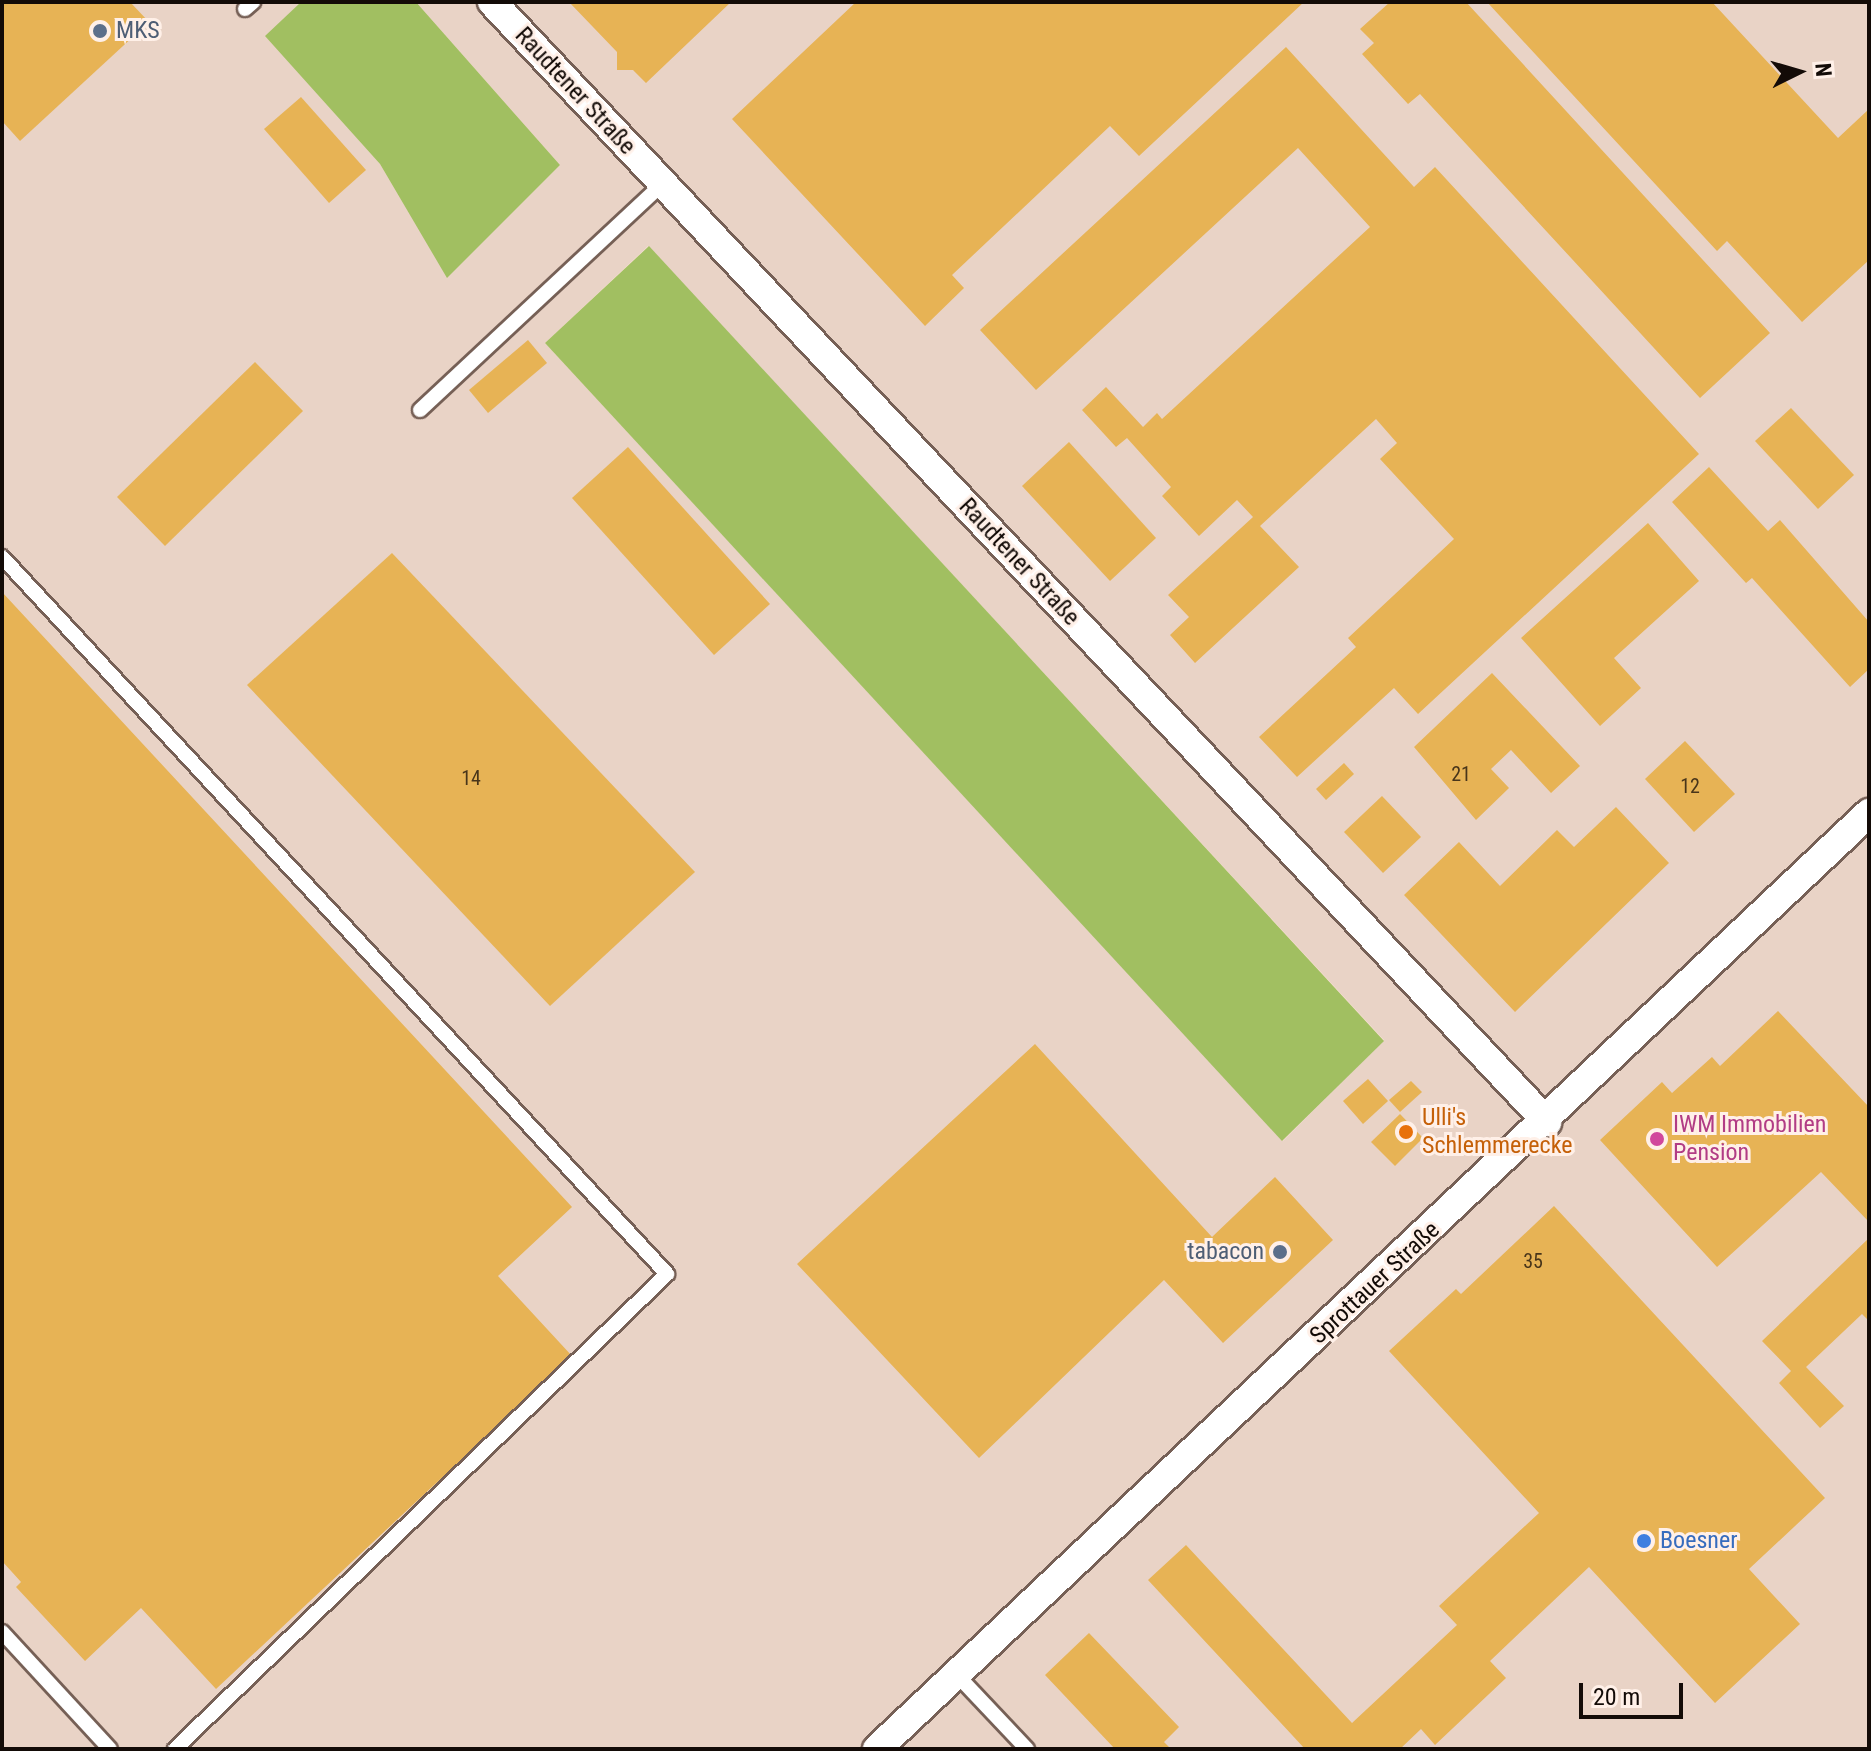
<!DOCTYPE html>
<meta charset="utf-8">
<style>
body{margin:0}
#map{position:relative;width:1871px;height:1751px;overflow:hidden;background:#f9e0d4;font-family:"Roboto Condensed",sans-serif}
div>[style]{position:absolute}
.industrial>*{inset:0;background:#e9d3c6}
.forest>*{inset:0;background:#a1bf61}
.building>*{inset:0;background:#e7b355}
.roads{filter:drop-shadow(2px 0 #766056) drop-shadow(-2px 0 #766056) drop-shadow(0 2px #766056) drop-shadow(0 -2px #766056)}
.service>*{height:14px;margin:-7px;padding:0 7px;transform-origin:7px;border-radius:7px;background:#fff}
.minor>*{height:28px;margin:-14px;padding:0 14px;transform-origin:14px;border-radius:14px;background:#fff}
.dots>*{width:22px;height:22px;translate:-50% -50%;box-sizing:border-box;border:4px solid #fff0e8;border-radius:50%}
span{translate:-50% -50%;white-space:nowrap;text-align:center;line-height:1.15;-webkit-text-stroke:6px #fff0e8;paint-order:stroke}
.number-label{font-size:20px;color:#48351a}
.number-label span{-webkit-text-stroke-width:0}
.service-label{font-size:24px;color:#4e5e75}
.left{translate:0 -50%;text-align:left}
.right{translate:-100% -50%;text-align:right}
.street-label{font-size:24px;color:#130b07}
.food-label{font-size:24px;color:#c56008}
.hotel-label{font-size:24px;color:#b23c85}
.shop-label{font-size:24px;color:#366cbe}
.frame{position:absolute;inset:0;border:4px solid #130b07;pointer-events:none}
.north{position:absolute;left:1759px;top:32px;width:80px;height:80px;-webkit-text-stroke:6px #fff0e8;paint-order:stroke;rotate:85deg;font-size:22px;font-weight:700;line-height:32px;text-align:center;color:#130b07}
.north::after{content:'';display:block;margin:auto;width:28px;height:36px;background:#130b07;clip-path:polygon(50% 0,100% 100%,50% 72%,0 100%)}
.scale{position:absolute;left:1579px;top:1683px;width:104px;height:36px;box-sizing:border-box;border:4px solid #130b07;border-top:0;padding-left:10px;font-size:24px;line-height:28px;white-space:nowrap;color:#130b07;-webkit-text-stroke:6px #fff0e8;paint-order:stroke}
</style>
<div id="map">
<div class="industrial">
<div style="clip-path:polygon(evenodd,2px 2px,301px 2px,266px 36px,380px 164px,447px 277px,560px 165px,416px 2px,1869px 2px,1869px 1749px,2px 1749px,2px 2px,648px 246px,1384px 1040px,1283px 1141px,545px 343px,648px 246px)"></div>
</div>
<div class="forest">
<div style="clip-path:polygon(301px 2px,416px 2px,560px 165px,447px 278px,380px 164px,265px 36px)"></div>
<div style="clip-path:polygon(649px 246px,1384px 1041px,1282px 1141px,545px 343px)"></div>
</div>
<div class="building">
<div style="clip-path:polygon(2px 2px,130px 2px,149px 22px,20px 141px,2px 121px)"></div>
<div style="clip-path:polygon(569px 2px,731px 2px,646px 83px,633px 70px,617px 70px,617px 52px)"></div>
<div style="clip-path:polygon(856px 2px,1304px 2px,1139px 156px,1110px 126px,952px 275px,964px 288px,925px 326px,732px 119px)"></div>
<div style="clip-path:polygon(1390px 2px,1466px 2px,1770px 333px,1700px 398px,1420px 94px,1408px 104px,1362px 54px,1374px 43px,1360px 29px)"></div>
<div style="clip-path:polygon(1487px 2px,1712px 2px,1838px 138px,1869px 109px,1869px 260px,1802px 322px,1727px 241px,1717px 251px)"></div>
<div style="clip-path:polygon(1286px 47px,1414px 187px,1435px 167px,1699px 454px,1418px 714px,1394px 688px,1297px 777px,1259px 737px,1356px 647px,1348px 638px,1454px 539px,1380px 459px,1397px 443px,1376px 419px,1260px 526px,1299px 567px,1195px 663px,1170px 635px,1189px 617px,1168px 595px,1253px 517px,1237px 500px,1199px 536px,1162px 496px,1171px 487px,1127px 438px,1116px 447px,1082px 410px,1106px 387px,1143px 427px,1157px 413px,1162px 419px,1370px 227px,1298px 148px,1036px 390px,980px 330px)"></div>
<div style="clip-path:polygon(301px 97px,366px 170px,329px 203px,264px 129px)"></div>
<div style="clip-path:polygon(528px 340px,547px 363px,488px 413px,469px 390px)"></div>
<div style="clip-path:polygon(255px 362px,303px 411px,165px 546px,117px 497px)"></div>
<div style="clip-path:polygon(1791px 408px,1854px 475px,1818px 509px,1755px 441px)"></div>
<div style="clip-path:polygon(1069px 442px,1156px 538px,1110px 581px,1022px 486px)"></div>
<div style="clip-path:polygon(628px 447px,770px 604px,714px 655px,572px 498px)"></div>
<div style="clip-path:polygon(1709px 467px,1768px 531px,1780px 520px,1869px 622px,1869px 669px,1850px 687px,1752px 578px,1746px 583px,1672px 502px)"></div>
<div style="clip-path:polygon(1648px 523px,1699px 581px,1614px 658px,1641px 688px,1600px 726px,1521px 638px)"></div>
<div style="clip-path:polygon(392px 553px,695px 872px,550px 1006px,247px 685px)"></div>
<div style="clip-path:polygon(2px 592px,572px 1207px,498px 1276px,572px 1356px,216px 1689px,141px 1608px,85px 1661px,16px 1587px,21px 1582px,2px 1561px)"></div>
<div style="clip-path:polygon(1492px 673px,1580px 766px,1551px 793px,1511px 750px,1491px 769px,1509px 788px,1476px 820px,1414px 747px)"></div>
<div style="clip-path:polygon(1685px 741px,1735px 794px,1694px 832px,1645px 779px)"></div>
<div style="clip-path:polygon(1344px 763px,1354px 774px,1326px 800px,1316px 789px)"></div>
<div style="clip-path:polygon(1382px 796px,1421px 837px,1383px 873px,1344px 832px)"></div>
<div style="clip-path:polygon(1616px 807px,1669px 863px,1515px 1012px,1404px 895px,1459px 842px,1500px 886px,1557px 830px,1574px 847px)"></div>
<div style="clip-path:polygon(1778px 1011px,1869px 1107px,1869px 1222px,1821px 1172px,1717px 1267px,1600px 1140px,1662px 1082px,1672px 1093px,1712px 1057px,1720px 1066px)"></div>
<div style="clip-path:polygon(1035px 1044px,1212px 1237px,1275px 1177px,1333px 1240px,1223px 1343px,1164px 1280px,979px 1458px,797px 1264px)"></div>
<div style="clip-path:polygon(1368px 1079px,1388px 1101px,1363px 1124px,1343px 1101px)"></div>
<div style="clip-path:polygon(1411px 1081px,1422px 1092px,1400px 1112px,1389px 1100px)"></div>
<div style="clip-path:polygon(1400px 1114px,1423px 1138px,1395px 1166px,1371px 1142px)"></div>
<div style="clip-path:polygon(1554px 1206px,1825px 1498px,1749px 1569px,1800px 1624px,1715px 1703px,1589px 1567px,1490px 1661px,1506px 1678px,1435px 1745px,1421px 1729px,1400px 1749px,1305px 1749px,1148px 1580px,1186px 1545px,1352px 1723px,1457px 1625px,1439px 1606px,1539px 1513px,1389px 1351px,1456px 1289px,1461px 1294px)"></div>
<div style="clip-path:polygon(1869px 1238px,1869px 1321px,1862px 1314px,1806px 1367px,1844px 1406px,1820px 1428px,1779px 1383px,1791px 1371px,1762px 1341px)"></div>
<div style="clip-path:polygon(1089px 1633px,1179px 1727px,1164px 1742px,1171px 1749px,1115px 1749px,1045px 1675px)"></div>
</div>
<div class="roads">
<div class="service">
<div style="left:245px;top:9px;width:11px;rotate:-41deg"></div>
<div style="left:420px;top:410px;width:331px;rotate:-43deg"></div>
<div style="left:2px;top:557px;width:978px;rotate:47.15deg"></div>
<div style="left:667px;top:1274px;width:684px;rotate:136.01deg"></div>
<div style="left:2px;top:1632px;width:159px;rotate:47.3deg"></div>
<div style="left:957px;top:1675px;width:102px;rotate:46.6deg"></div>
</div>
<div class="minor">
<div style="left:492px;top:2px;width:1539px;rotate:46.71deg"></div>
<div style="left:877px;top:1749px;width:1364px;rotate:-43.34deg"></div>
</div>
</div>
<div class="dots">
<div style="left:100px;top:31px;background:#5c6f8a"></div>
<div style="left:1406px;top:1132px;background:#e8710a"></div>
<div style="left:1657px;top:1139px;background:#d1479c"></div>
<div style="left:1280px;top:1252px;background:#5c6f8a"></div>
<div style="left:1644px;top:1541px;background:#3f7fe0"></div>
</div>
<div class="number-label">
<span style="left:1461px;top:774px">21</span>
<span style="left:471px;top:778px">14</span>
<span style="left:1690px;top:786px">12</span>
<span style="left:1533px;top:1261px">35</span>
</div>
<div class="service-label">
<span class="left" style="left:116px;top:31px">MKS</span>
<span class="right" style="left:1264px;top:1252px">tabacon</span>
</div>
<div class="street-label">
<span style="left:575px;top:91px;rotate:47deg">Raudtener Straße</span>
<span style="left:1019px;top:562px;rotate:47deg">Raudtener Straße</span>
<span style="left:1375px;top:1283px;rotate:-43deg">Sprottauer Straße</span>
</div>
<div class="food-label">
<span class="left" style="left:1422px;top:1132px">Ulli's<br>Schlemmerecke</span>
</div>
<div class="hotel-label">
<span class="left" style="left:1673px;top:1139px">IWM Immobilien<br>Pension</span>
</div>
<div class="shop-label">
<span class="left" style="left:1660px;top:1541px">Boesner</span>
</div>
<div class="frame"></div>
<div class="north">N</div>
<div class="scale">20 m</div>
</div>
